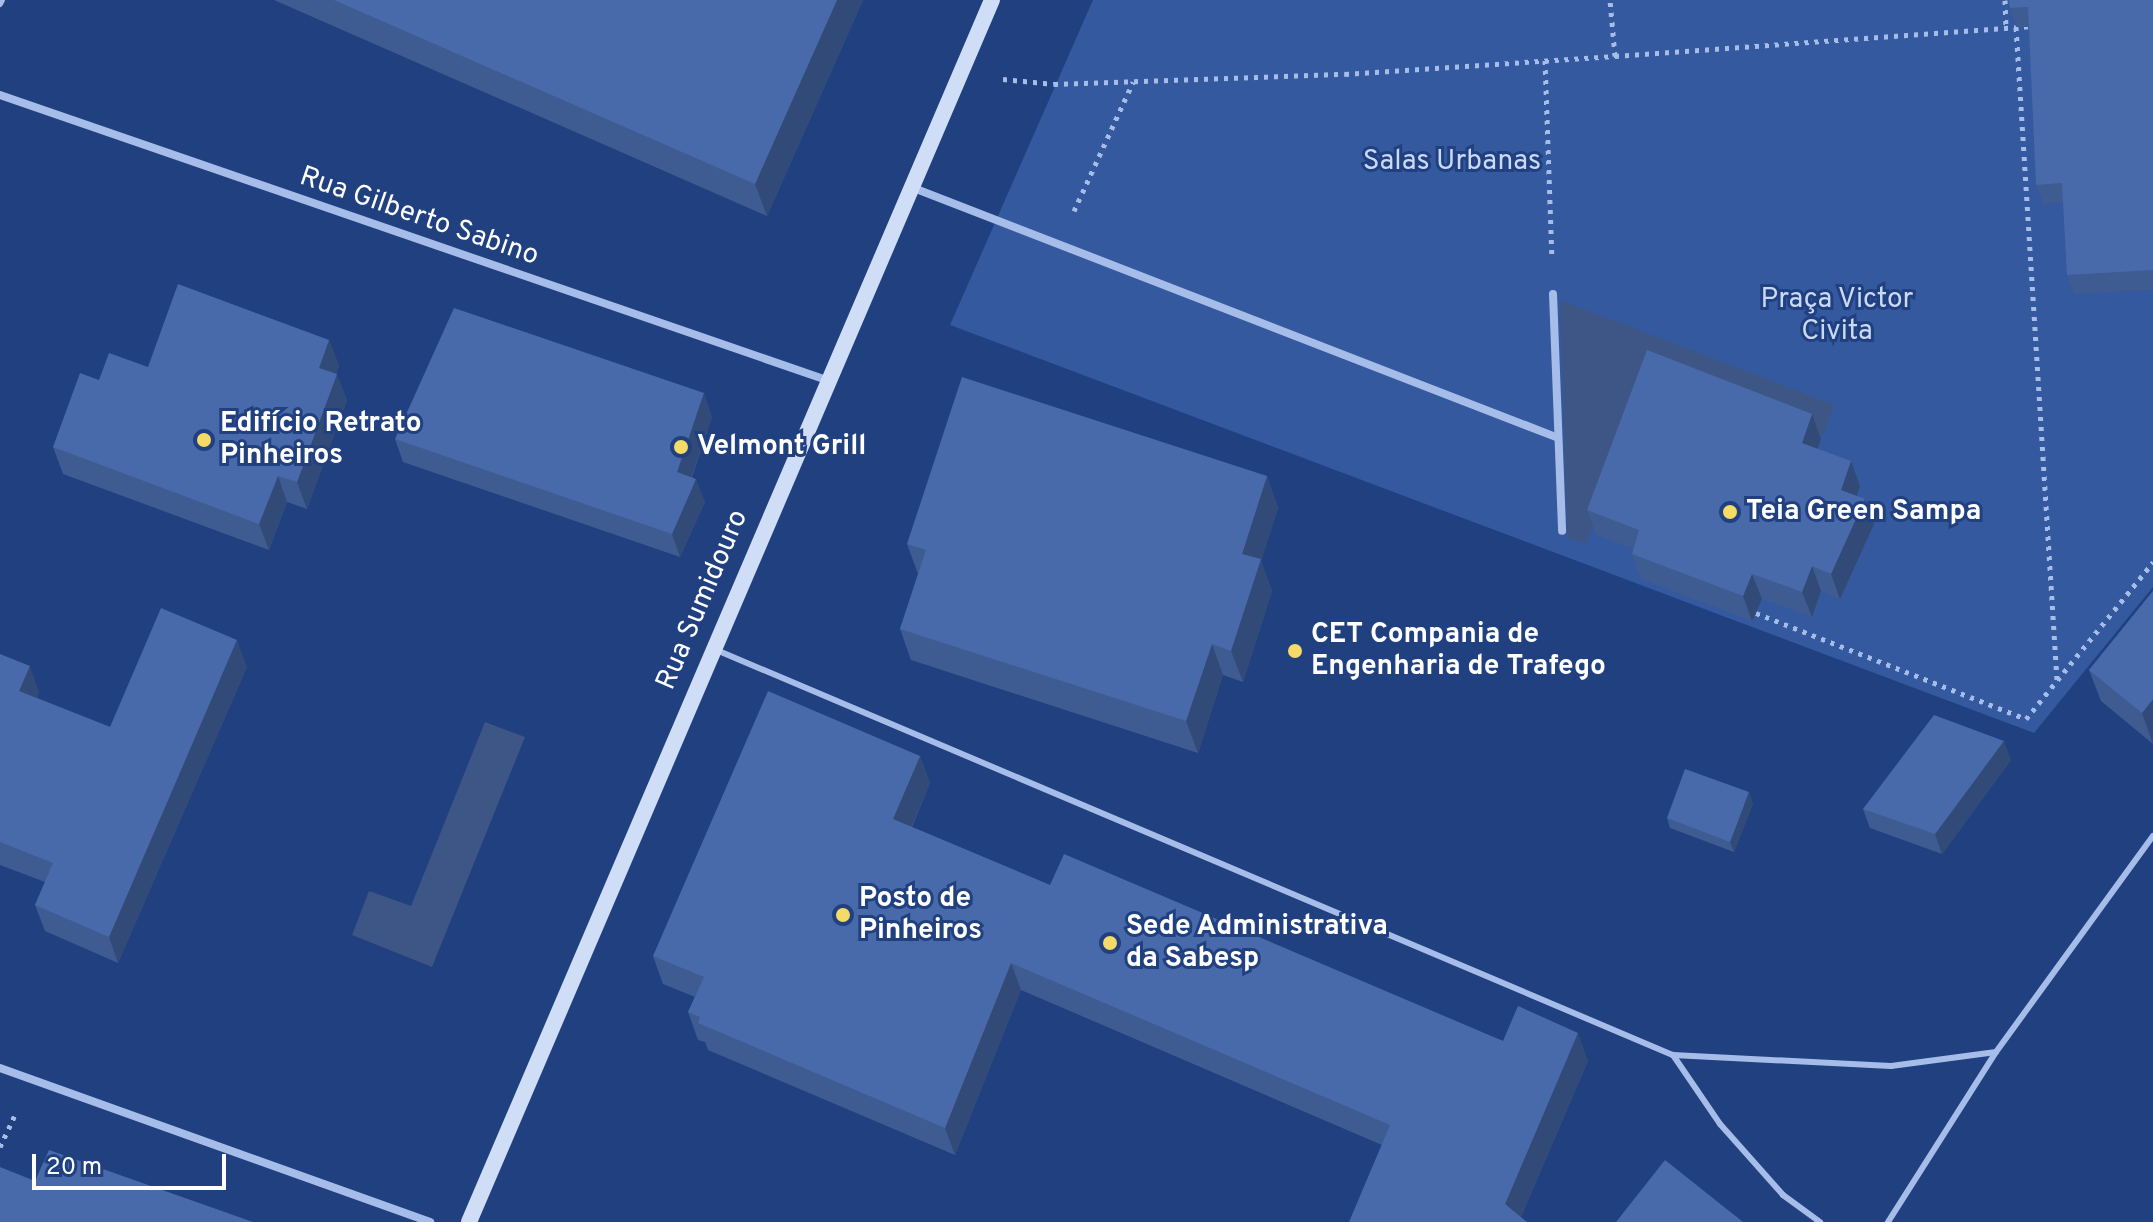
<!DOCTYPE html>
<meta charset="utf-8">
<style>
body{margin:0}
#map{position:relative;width:2153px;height:1222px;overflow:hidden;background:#204080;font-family:Overpass,sans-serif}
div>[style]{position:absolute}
.green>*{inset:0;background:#34599f}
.water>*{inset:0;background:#3e5685}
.path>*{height:5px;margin-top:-2.5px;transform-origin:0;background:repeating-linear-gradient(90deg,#a5bde8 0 4px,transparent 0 10px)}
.lane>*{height:6px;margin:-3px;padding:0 3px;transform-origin:3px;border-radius:3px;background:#a5bde8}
.street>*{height:8px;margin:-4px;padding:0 4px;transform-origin:4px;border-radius:4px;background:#a5bde8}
.secondary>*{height:16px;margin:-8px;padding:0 8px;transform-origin:8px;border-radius:8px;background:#d0ddf6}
.wall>*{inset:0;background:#3e5b92}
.shaded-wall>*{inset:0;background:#324a77}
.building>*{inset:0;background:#486aaa}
.dots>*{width:22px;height:22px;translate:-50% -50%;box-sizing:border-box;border:4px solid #204080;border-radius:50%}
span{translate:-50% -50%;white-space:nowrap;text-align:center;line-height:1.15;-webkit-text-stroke:6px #204080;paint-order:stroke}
.park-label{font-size:28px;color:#c9d9f6}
.street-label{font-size:28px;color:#fff}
.poi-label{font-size:28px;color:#fff;font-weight:700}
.left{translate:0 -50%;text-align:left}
.scale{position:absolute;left:32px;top:1154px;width:194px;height:36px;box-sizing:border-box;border:4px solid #fff;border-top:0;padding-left:10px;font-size:24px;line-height:28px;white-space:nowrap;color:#fff;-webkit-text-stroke:6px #204080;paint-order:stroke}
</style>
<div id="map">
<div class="green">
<div style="clip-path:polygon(1093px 0,2153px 0,2153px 587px,2034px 733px,950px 325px)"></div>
</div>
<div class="water">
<div style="clip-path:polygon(1560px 300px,1834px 405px,1823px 435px,1654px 372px,1586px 544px,1567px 538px)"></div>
<div style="clip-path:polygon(485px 722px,525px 737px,432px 967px,352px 935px,369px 891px,411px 906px)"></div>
</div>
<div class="path">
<div style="left:2005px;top:0;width:28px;rotate:88deg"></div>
<div style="left:2016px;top:27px;width:655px;rotate:86.41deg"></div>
<div style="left:1615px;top:56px;width:419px;rotate:-4.1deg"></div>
<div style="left:1545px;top:60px;width:199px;rotate:88deg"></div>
<div style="left:1003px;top:79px;width:51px;rotate:5.6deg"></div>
<div style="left:1054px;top:84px;width:291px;rotate:-2deg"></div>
<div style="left:1345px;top:74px;width:271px;rotate:-3.8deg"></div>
<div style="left:1615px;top:56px;width:56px;rotate:-95.1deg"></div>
<div style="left:1074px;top:211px;width:142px;rotate:-65.4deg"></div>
<div style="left:1756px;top:613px;width:290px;rotate:21.4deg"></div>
<div style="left:2026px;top:719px;width:202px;rotate:-51deg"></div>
<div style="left:0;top:1147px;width:35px;rotate:-65deg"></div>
</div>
<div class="lane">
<div style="left:0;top:4px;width:4px;rotate:-63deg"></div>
<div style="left:714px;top:649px;width:1041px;rotate:22.95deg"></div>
<div style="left:1673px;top:1055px;width:218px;rotate:2.9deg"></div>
<div style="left:1891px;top:1066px;width:106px;rotate:-7.6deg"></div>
<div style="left:1996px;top:1052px;width:267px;rotate:-54deg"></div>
<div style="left:1673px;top:1055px;width:83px;rotate:55.7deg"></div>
<div style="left:1720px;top:1124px;width:95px;rotate:48.4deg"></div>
<div style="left:1783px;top:1195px;width:46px;rotate:36.1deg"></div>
<div style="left:1888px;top:1222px;width:201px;rotate:-57.6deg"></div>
</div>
<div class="street">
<div style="left:0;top:95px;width:872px;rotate:19.02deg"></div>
<div style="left:911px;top:187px;width:692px;rotate:21.19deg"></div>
<div style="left:1553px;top:294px;width:237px;rotate:87.8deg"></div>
<div style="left:0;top:1068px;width:457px;rotate:19.7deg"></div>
</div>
<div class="secondary">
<div style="left:469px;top:1222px;width:1329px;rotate:-66.83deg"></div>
</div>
<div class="wall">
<div style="clip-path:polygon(274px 0,863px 0,767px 216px)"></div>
<div style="clip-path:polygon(2153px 0,2153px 290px,2074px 294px,2067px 275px,2063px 203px,2043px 204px,2036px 185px,2029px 27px,2016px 27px,2010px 8px)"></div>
<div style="clip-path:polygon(329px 340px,339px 366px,336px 374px,347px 400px,307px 509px,287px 502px,269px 550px,63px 474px,53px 447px,99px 380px,148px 367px)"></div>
<div style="clip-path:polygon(712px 417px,692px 477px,705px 502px,680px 557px,403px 462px,395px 439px)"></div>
<div style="clip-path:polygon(1821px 439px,1818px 449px,1860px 486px,1857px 496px,1865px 499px,1874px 524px,1840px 599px,1821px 591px,1812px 617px,1762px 599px,1752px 621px,1641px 579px,1632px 554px,1634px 549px,1596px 535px,1587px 510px)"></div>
<div style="clip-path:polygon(1267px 476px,1278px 508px,1261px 561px,1272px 591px,1243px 682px,1223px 675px,1198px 753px,911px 660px,900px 629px,918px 574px,907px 544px)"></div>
<div style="clip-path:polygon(2153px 591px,2153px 744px,2101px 701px,2089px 670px)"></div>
<div style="clip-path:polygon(0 654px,39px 692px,37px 698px,110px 727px,247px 667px,118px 963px,45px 931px,35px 905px,45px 882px,0 865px)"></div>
<div style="clip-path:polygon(920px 756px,930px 783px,912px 827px,1050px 885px,1503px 1041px,1588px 1061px,1521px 1217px,1382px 1145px,1021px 990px,955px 1155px,708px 1050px,705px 1042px,698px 1040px,688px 1012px,695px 997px,663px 984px,653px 956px)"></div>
<div style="clip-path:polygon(2011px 760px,1942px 854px,1870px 828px,1863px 809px)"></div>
<div style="clip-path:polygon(1753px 803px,1734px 852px,1670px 828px,1667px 818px)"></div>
</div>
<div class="shaded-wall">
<div style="clip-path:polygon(837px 0,863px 0,767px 216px,755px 184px)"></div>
<div style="clip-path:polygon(329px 340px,339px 366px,328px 394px,319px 368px)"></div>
<div style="clip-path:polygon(337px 374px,347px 400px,307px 509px,297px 482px)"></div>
<div style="clip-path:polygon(704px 393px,712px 417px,685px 495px,677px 472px)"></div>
<div style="clip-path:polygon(1812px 414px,1821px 439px,1811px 468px,1802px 443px)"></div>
<div style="clip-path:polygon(1851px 461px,1860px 486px,1850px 515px,1841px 490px)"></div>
<div style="clip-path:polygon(278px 476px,287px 502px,269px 550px,259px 524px)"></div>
<div style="clip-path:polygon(1267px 476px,1278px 508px,1261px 561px,1272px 591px,1243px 682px,1231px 651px,1242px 554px)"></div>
<div style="clip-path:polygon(696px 479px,705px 502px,680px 557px,672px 534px)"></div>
<div style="clip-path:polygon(1865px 499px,1874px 524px,1840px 599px,1831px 574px)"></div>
<div style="clip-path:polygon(1812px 566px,1821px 591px,1812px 617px,1802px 592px)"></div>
<div style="clip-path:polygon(1752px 574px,1762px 599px,1752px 621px,1743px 596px)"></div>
<div style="clip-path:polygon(237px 640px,247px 667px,118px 963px,109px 937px)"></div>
<div style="clip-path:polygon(1212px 644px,1223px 675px,1198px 753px,1186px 721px)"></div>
<div style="clip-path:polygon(30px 666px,39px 692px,29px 718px,19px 691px)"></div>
<div style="clip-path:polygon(2153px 699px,2153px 744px,2142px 713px)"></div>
<div style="clip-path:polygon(2004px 741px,2011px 760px,1942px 854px,1935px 834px)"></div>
<div style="clip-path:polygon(920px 756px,930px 783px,903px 846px,893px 819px)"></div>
<div style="clip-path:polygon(1749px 792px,1753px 803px,1734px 852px,1730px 842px)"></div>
<div style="clip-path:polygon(1011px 963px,1021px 990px,955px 1155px,945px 1128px)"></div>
<div style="clip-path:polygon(1578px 1033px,1588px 1061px,1519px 1222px,1505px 1204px)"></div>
</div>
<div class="building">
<div style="clip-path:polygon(334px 0,837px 0,755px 184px)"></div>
<div style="clip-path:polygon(2009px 0,2153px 0,2153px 270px,2067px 275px,2062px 183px,2036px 185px,2028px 7px,2010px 8px)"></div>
<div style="clip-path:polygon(178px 284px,329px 340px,319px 368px,337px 374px,297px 482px,278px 476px,259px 524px,53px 447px,80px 373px,99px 380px,109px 353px,148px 367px)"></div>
<div style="clip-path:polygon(454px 308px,704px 393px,677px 472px,696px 479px,672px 534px,395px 439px)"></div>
<div style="clip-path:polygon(1647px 350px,1812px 414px,1802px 443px,1851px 461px,1841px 490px,1865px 499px,1831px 574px,1812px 566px,1802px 592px,1752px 574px,1743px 596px,1632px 554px,1639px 530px,1587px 510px)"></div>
<div style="clip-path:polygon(962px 377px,1267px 476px,1242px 554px,1261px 559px,1231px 651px,1212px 644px,1186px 721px,900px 629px,926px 550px,907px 544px)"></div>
<div style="clip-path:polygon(2153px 591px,2153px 699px,2142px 713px,2089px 670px)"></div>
<div style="clip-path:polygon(161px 608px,237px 640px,109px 937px,35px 905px,53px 863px,0 842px,0 654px,30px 666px,19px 691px,110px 727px)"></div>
<div style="clip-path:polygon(768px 691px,920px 756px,893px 819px,1050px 885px,1064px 854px,1503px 1041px,1518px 1006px,1578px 1033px,1505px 1204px,1527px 1222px,1349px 1222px,1390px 1125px,1011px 963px,945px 1128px,698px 1023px,700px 1017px,688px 1012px,704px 977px,653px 956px)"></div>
<div style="clip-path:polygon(1934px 715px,2004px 741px,1935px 834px,1863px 809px)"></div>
<div style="clip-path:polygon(1685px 769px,1749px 792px,1730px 842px,1667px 818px)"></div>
<div style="clip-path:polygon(49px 1150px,253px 1222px,0 1222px,0 1167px,35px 1181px)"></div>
<div style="clip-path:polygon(1665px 1160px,1743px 1222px,1616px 1222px)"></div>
</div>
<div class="dots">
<div style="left:204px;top:440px;background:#f5da66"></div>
<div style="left:681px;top:447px;background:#f5da66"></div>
<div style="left:1730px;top:512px;background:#f5da66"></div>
<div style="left:1295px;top:651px;background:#f5da66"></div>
<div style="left:843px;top:915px;background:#f5da66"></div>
<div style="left:1110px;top:943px;background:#f5da66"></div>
</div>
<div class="park-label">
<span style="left:1452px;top:162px">Salas Urbanas</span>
<span style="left:1837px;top:316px">Praça Victor<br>Civita</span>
</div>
<div class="street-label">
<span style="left:419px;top:217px;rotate:19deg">Rua Gilberto Sabino</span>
<span style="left:703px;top:600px;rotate:-67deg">Rua Sumidouro</span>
</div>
<div class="poi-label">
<span class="left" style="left:220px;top:440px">Edifício Retrato<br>Pinheiros</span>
<span class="left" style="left:697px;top:447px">Velmont Grill</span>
<span class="left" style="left:1746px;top:512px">Teia Green Sampa</span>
<span class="left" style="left:1311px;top:651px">CET Compania de<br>Engenharia de Trafego</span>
<span class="left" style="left:859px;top:915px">Posto de<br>Pinheiros</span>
<span class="left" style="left:1126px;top:943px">Sede Administrativa<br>da Sabesp</span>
</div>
<div class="scale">20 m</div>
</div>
